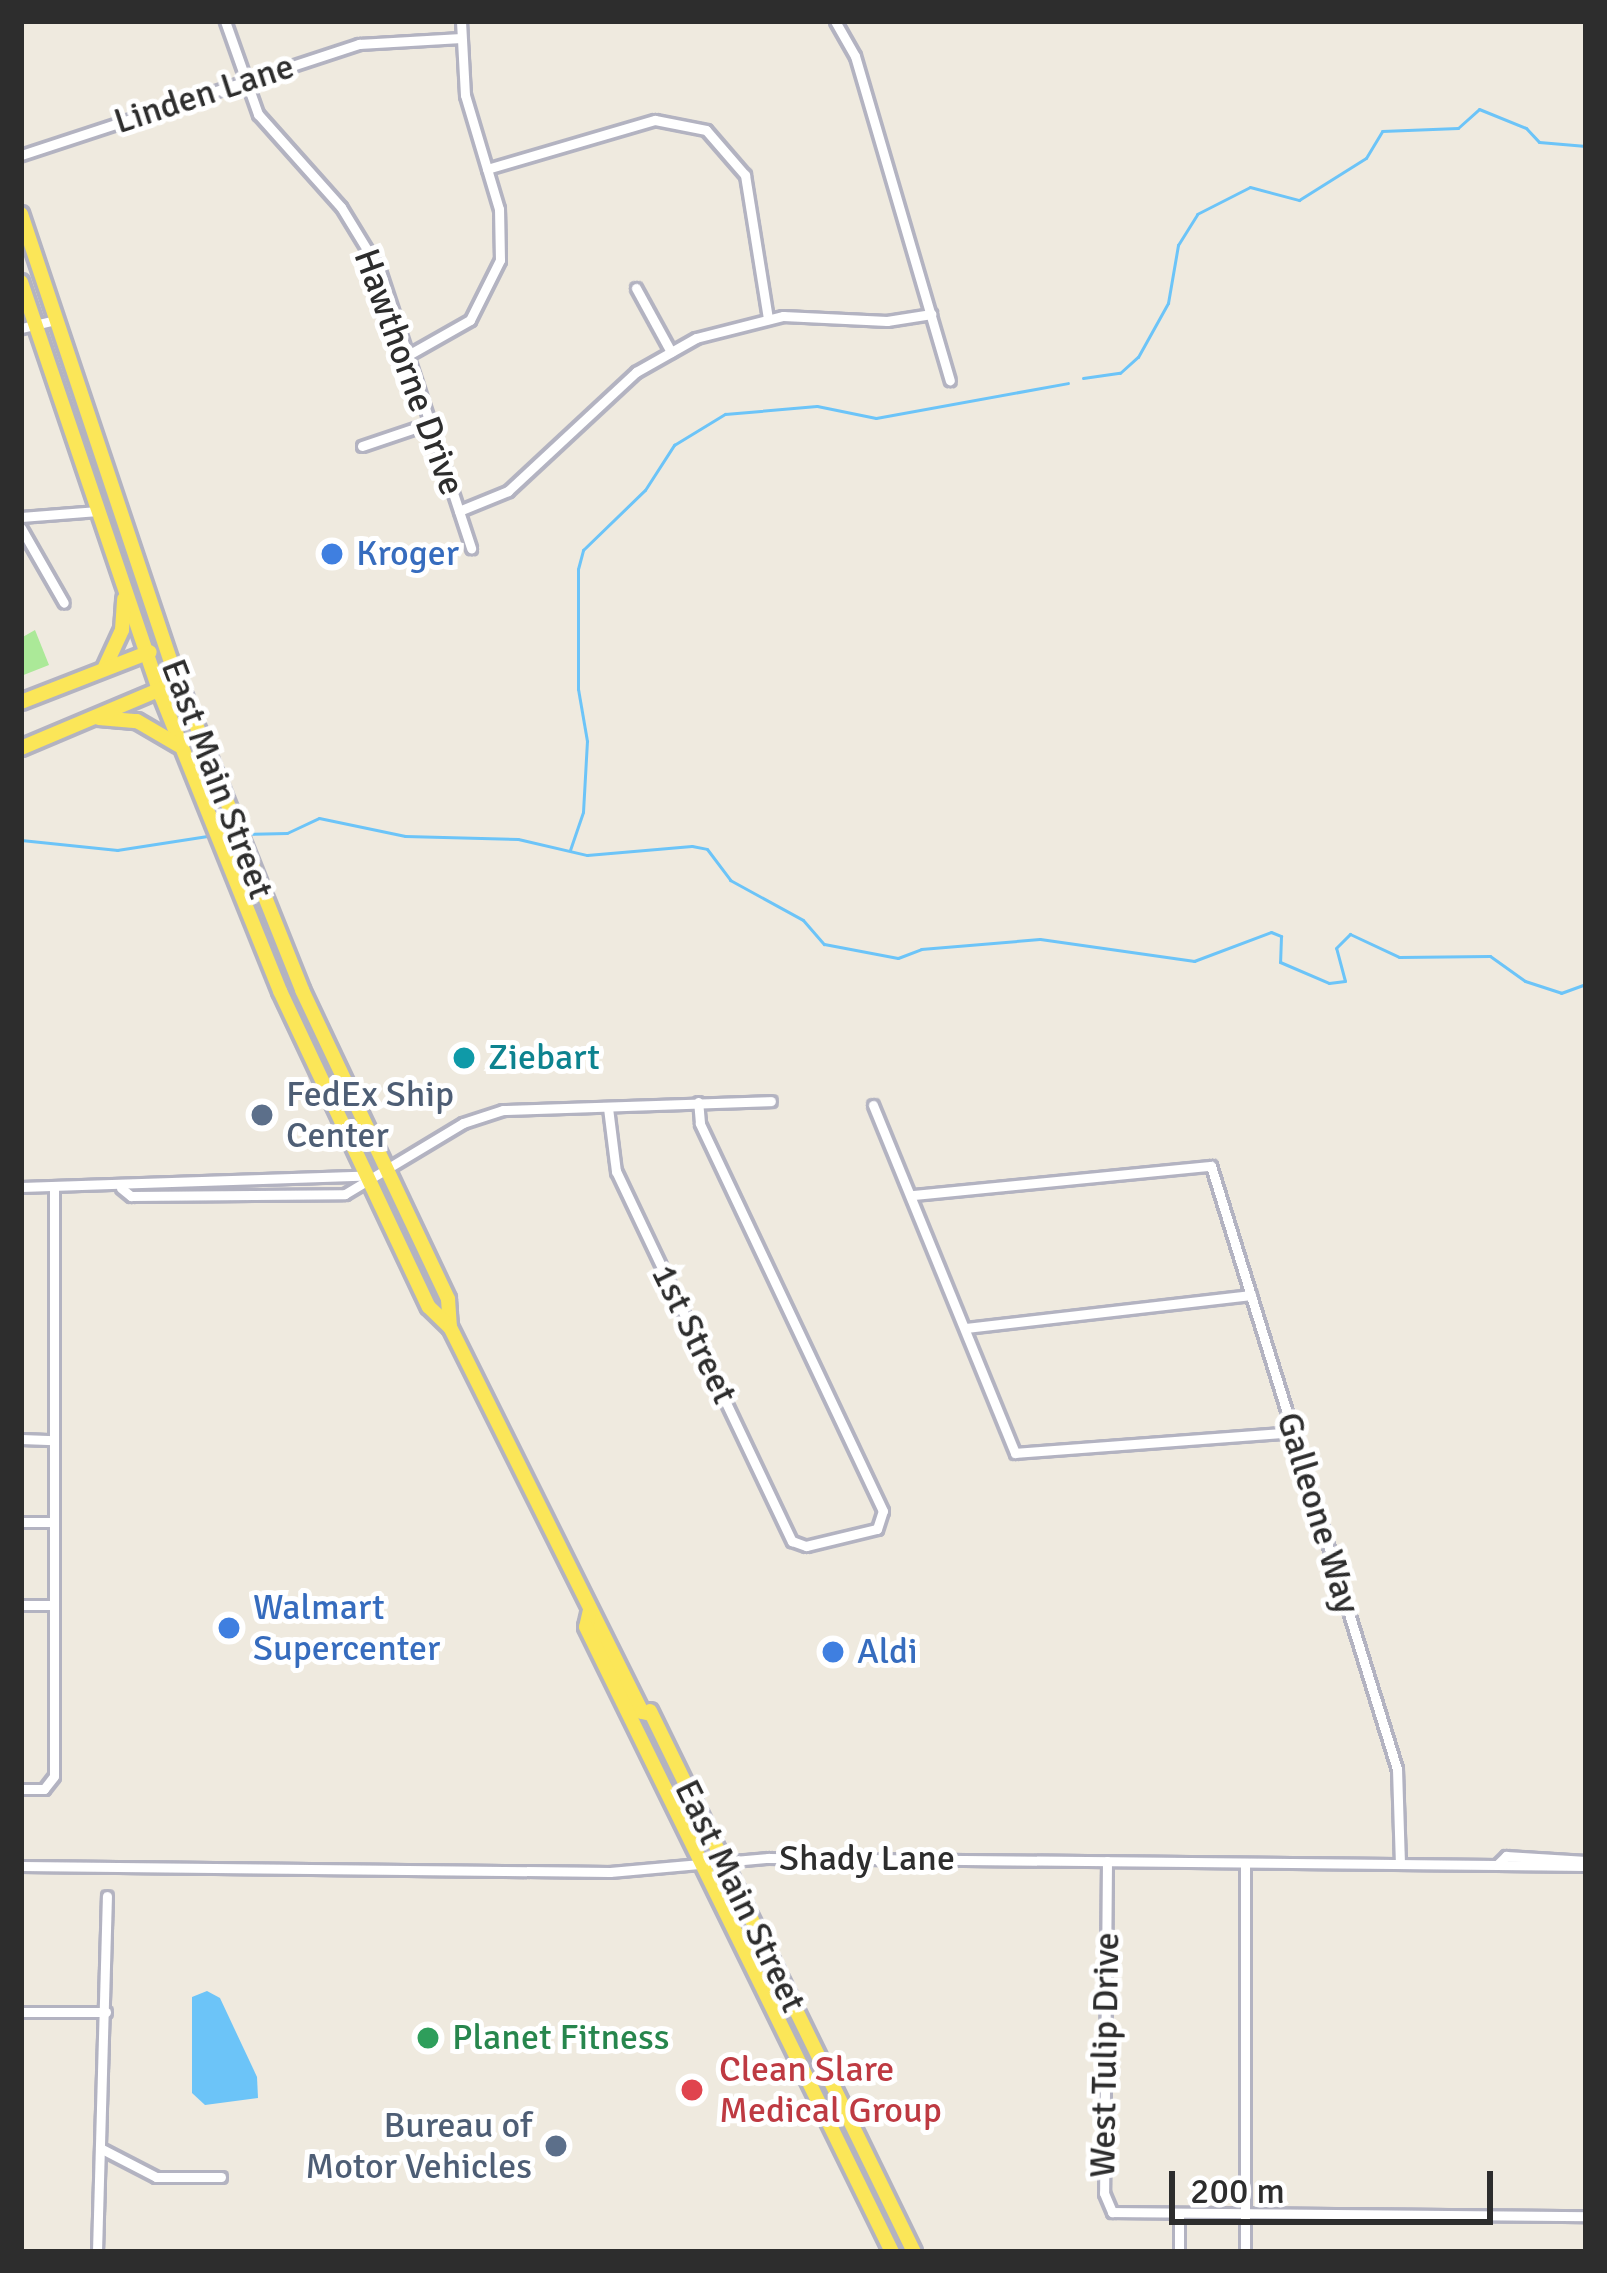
<!DOCTYPE html>
<style>
body{margin:0}
#map{position:relative;width:1607px;height:2273px;overflow:hidden;background:#efeadf;font-family:Signika,sans-serif}
div>[style]{position:absolute}
.green>*{inset:0;background:#abe998}
.water>*{inset:0;background:#6cc4f8}
.stream>*{height:3px;margin:-1.5px;padding:0 1.5px;transform-origin:1.5px;border-radius:1.5px;background:#6cc4f8}
.roads{filter:drop-shadow(3px 0 #b3b3c1) drop-shadow(-3px 0 #b3b3c1) drop-shadow(0 3px #b3b3c1) drop-shadow(0 -3px #b3b3c1)}
.street>*{height:9px;margin:-4.5px;padding:0 4.5px;transform-origin:4.5px;border-radius:4.5px;background:#fff}
.primary>*{height:14px;margin:-7px;padding:0 7px;transform-origin:7px;border-radius:7px;background:#fbe658}
.dots>*{width:33px;height:33px;translate:-50% -50%;box-sizing:border-box;border:6px solid #fff;border-radius:50%}
span{translate:-50% -50%;white-space:nowrap;text-align:center;line-height:1.15;-webkit-text-stroke:10px #fff;paint-order:stroke}
.street-label{font-size:36px;color:#2d2d2d}
.shop-label{font-size:36px;color:#366cbe}
.left{translate:0 -50%;text-align:left}
.culture-label{font-size:36px;color:#0d838f}
.service-label{font-size:36px;color:#4e5e75}
.right{translate:-100% -50%;text-align:right}
.leisure-label{font-size:36px;color:#27864d}
.health-label{font-size:36px;color:#be3a42}
.frame{position:absolute;inset:0;border:24px solid #2d2d2d;pointer-events:none}
.scale{position:absolute;left:1169px;top:2171px;width:324px;height:54px;box-sizing:border-box;border:6px solid #2d2d2d;border-top:0;padding-left:15px;font-size:36px;line-height:42px;white-space:nowrap;color:#2d2d2d;-webkit-text-stroke:9px #fff;paint-order:stroke}
</style>
<div id="map">
<div class="green">
<div style="clip-path:polygon(35px 630px,49px 665px,21px 676px,21px 638px)"></div>
</div>
<div class="water">
<div style="clip-path:polygon(207px 1991px,220px 1998px,257px 2077px,258px 2098px,205px 2105px,192px 2093px,192px 1997px)"></div>
</div>
<div class="stream">
<div style="left:1083px;top:378px;width:37px;rotate:-8deg"></div>
<div style="left:1120px;top:373px;width:24px;rotate:-42deg"></div>
<div style="left:1138px;top:357px;width:62px;rotate:-60.9deg"></div>
<div style="left:1168px;top:303px;width:59px;rotate:-80.2deg"></div>
<div style="left:1178px;top:245px;width:36px;rotate:-58deg"></div>
<div style="left:1197px;top:214px;width:59px;rotate:-27deg"></div>
<div style="left:1250px;top:187px;width:51px;rotate:14.9deg"></div>
<div style="left:1299px;top:200px;width:79px;rotate:-32.1deg"></div>
<div style="left:1366px;top:158px;width:31px;rotate:-59deg"></div>
<div style="left:1382px;top:131px;width:76px;rotate:-2.3deg"></div>
<div style="left:1458px;top:128px;width:28px;rotate:-42deg"></div>
<div style="left:1479px;top:109px;width:51px;rotate:22deg"></div>
<div style="left:1526px;top:128px;width:19px;rotate:47deg"></div>
<div style="left:1539px;top:142px;width:47px;rotate:4.9deg"></div>
<div style="left:247px;top:834px;width:40px;rotate:-1.4deg"></div>
<div style="left:287px;top:833px;width:35px;rotate:-25deg"></div>
<div style="left:319px;top:818px;width:88px;rotate:11.8deg"></div>
<div style="left:405px;top:836px;width:113px;rotate:1.5deg"></div>
<div style="left:518px;top:839px;width:71px;rotate:13.1deg"></div>
<div style="left:587px;top:855px;width:105px;rotate:-4.9deg"></div>
<div style="left:692px;top:846px;width:15px;rotate:11deg"></div>
<div style="left:707px;top:849px;width:39px;rotate:53deg"></div>
<div style="left:730px;top:880px;width:83px;rotate:28.7deg"></div>
<div style="left:803px;top:920px;width:32px;rotate:49deg"></div>
<div style="left:824px;top:944px;width:75px;rotate:10.7deg"></div>
<div style="left:898px;top:958px;width:25px;rotate:-21deg"></div>
<div style="left:921px;top:949px;width:119px;rotate:-4.8deg"></div>
<div style="left:1040px;top:939px;width:156px;rotate:8.1deg"></div>
<div style="left:1194px;top:961px;width:82px;rotate:-20.6deg"></div>
<div style="left:1271px;top:932px;width:11px;rotate:22deg"></div>
<div style="left:1281px;top:936px;width:26px;rotate:92deg"></div>
<div style="left:1280px;top:962px;width:53px;rotate:23.2deg"></div>
<div style="left:1329px;top:983px;width:16px;rotate:-7deg"></div>
<div style="left:1345px;top:981px;width:34px;rotate:-105deg"></div>
<div style="left:1336px;top:948px;width:20px;rotate:-45deg"></div>
<div style="left:1350px;top:934px;width:54px;rotate:25.1deg"></div>
<div style="left:1399px;top:957px;width:91px;rotate:-0.6deg"></div>
<div style="left:1490px;top:956px;width:43px;rotate:35.5deg"></div>
<div style="left:1525px;top:981px;width:38px;rotate:18deg"></div>
<div style="left:1561px;top:993px;width:27px;rotate:-20deg"></div>
<div style="left:21px;top:840px;width:97px;rotate:5.9deg"></div>
<div style="left:117px;top:850px;width:98px;rotate:-8.8deg"></div>
<div style="left:570px;top:850px;width:40px;rotate:-71.1deg"></div>
<div style="left:583px;top:812px;width:71px;rotate:-86.8deg"></div>
<div style="left:587px;top:741px;width:53px;rotate:-99.8deg"></div>
<div style="left:578px;top:689px;width:120px;rotate:-90deg"></div>
<div style="left:578px;top:569px;width:20px;rotate:-75deg"></div>
<div style="left:583px;top:550px;width:86px;rotate:-44.1deg"></div>
<div style="left:645px;top:490px;width:54px;rotate:-57.2deg"></div>
<div style="left:674px;top:445px;width:60px;rotate:-31.3deg"></div>
<div style="left:725px;top:414px;width:92px;rotate:-5deg"></div>
<div style="left:817px;top:406px;width:60px;rotate:11.5deg"></div>
<div style="left:876px;top:418px;width:195px;rotate:-10.3deg"></div>
</div>
<div class="roads">
<div class="street">
<div style="left:225px;top:21px;width:99px;rotate:70.5deg"></div>
<div style="left:258px;top:114px;width:125px;rotate:48.3deg"></div>
<div style="left:341px;top:207px;width:75px;rotate:58.6deg"></div>
<div style="left:380px;top:271px;width:292px;rotate:71.8deg"></div>
<div style="left:835px;top:21px;width:40px;rotate:60.3deg"></div>
<div style="left:855px;top:56px;width:338px;rotate:73.7deg"></div>
<div style="left:21px;top:155px;width:356px;rotate:-18.2deg"></div>
<div style="left:359px;top:44px;width:102px;rotate:-3.4deg"></div>
<div style="left:487px;top:169px;width:175px;rotate:-16.3deg"></div>
<div style="left:655px;top:120px;width:52px;rotate:11.1deg"></div>
<div style="left:706px;top:130px;width:60px;rotate:49.1deg"></div>
<div style="left:745px;top:175px;width:146px;rotate:80.9deg"></div>
<div style="left:636px;top:288px;width:73px;rotate:61.3deg"></div>
<div style="left:21px;top:328px;width:36px;rotate:-13deg"></div>
<div style="left:410px;top:354px;width:69px;rotate:-29.5deg"></div>
<div style="left:470px;top:320px;width:67px;rotate:-63.4deg"></div>
<div style="left:500px;top:260px;width:51px;rotate:-91.1deg"></div>
<div style="left:499px;top:209px;width:119px;rotate:-106.6deg"></div>
<div style="left:465px;top:95px;width:74px;rotate:-93.1deg"></div>
<div style="left:362px;top:446px;width:72px;rotate:-18.7deg"></div>
<div style="left:459px;top:511px;width:53px;rotate:-22.2deg"></div>
<div style="left:508px;top:491px;width:175px;rotate:-42.9deg"></div>
<div style="left:636px;top:372px;width:69px;rotate:-29.5deg"></div>
<div style="left:696px;top:338px;width:90px;rotate:-14.2deg"></div>
<div style="left:783px;top:316px;width:104px;rotate:2.8deg"></div>
<div style="left:887px;top:321px;width:45px;rotate:-9deg"></div>
<div style="left:21px;top:517px;width:77px;rotate:-4.5deg"></div>
<div style="left:21px;top:528px;width:86px;rotate:60.2deg"></div>
<div style="left:873px;top:1105px;width:376px;rotate:67.8deg"></div>
<div style="left:1015px;top:1453px;width:280px;rotate:-4.3deg"></div>
<div style="left:608px;top:1108px;width:64px;rotate:82.8deg"></div>
<div style="left:616px;top:1171px;width:410px;rotate:64.6deg"></div>
<div style="left:792px;top:1541px;width:15px;rotate:20deg"></div>
<div style="left:806px;top:1546px;width:73px;rotate:-13.5deg"></div>
<div style="left:877px;top:1529px;width:19px;rotate:-72deg"></div>
<div style="left:883px;top:1511px;width:429px;rotate:-115.3deg"></div>
<div style="left:700px;top:1123px;width:21px;rotate:-95deg"></div>
<div style="left:21px;top:1187px;width:339px;rotate:-1.9deg"></div>
<div style="left:121px;top:1188px;width:13px;rotate:39deg"></div>
<div style="left:131px;top:1196px;width:214px;rotate:-0.5deg"></div>
<div style="left:345px;top:1194px;width:138px;rotate:-31deg"></div>
<div style="left:463px;top:1123px;width:42px;rotate:-18deg"></div>
<div style="left:503px;top:1110px;width:268px;rotate:-1.9deg"></div>
<div style="left:913px;top:1195px;width:299px;rotate:-5.6deg"></div>
<div style="left:1211px;top:1166px;width:631px;rotate:72.86deg"></div>
<div style="left:1397px;top:1769px;width:95px;rotate:88.2deg"></div>
<div style="left:966px;top:1328px;width:287px;rotate:-6.6deg"></div>
<div style="left:21px;top:1439px;width:33px;rotate:2deg"></div>
<div style="left:21px;top:1522px;width:32px"></div>
<div style="left:21px;top:1605px;width:32px"></div>
<div style="left:21px;top:1789px;width:23px"></div>
<div style="left:44px;top:1789px;width:16px;rotate:-52deg"></div>
<div style="left:54px;top:1776px;width:589px;rotate:-90deg"></div>
<div style="left:1107px;top:1861px;width:332px;rotate:90.5deg"></div>
<div style="left:1104px;top:2193px;width:21px;rotate:67deg"></div>
<div style="left:1112px;top:2212px;width:474px;rotate:0.5deg"></div>
<div style="left:1245px;top:1863px;width:389px;rotate:90deg"></div>
<div style="left:1497px;top:1865px;width:13px;rotate:-45deg"></div>
<div style="left:1506px;top:1856px;width:80px;rotate:3.6deg"></div>
<div style="left:21px;top:1866px;width:589px;rotate:0.58deg"></div>
<div style="left:610px;top:1872px;width:159px;rotate:-5.1deg"></div>
<div style="left:768px;top:1858px;width:818px;rotate:0.56deg"></div>
<div style="left:21px;top:2012px;width:85px"></div>
<div style="left:102px;top:2149px;width:61px;rotate:27.4deg"></div>
<div style="left:156px;top:2177px;width:65px"></div>
<div style="left:1179px;top:2214px;width:38px;rotate:90deg"></div>
<div style="left:97px;top:2252px;width:356px;rotate:-88.4deg"></div>
</div>
<div class="primary">
<div style="left:21px;top:214px;width:472px;rotate:71.5deg"></div>
<div style="left:171px;top:662px;width:353px;rotate:68.2deg"></div>
<div style="left:302px;top:990px;width:342px;rotate:64.7deg"></div>
<div style="left:448px;top:1299px;width:28px;rotate:86deg"></div>
<div style="left:21px;top:282px;width:436px;rotate:71.3deg"></div>
<div style="left:161px;top:695px;width:319px;rotate:68.1deg"></div>
<div style="left:280px;top:991px;width:349px;rotate:64.8deg"></div>
<div style="left:429px;top:1307px;width:29px;rotate:44deg"></div>
<div style="left:450px;top:1327px;width:430px;rotate:63.5deg"></div>
<div style="left:642px;top:1712px;width:9px;rotate:13deg"></div>
<div style="left:105px;top:667px;width:41px;rotate:-65.3deg"></div>
<div style="left:122px;top:630px;width:31px;rotate:-86deg"></div>
<div style="left:21px;top:702px;width:138px;rotate:-21.2deg"></div>
<div style="left:99px;top:718px;width:38px;rotate:5deg"></div>
<div style="left:137px;top:721px;width:48px;rotate:30.3deg"></div>
<div style="left:21px;top:748px;width:154px;rotate:-22.9deg"></div>
<div style="left:590px;top:1610px;width:17px;rotate:103deg"></div>
<div style="left:586px;top:1627px;width:696px;rotate:63.91deg"></div>
<div style="left:650px;top:1711px;width:602px;rotate:63.99deg"></div>
</div>
</div>
<div class="dots">
<div style="left:332px;top:554px;background:#3f7fe0"></div>
<div style="left:464px;top:1058px;background:#0f9aa8"></div>
<div style="left:262px;top:1115px;background:#5c6f8a"></div>
<div style="left:229px;top:1628px;background:#3f7fe0"></div>
<div style="left:833px;top:1652px;background:#3f7fe0"></div>
<div style="left:428px;top:2038px;background:#2e9e5b"></div>
<div style="left:692px;top:2090px;background:#e0444e"></div>
<div style="left:556px;top:2146px;background:#5c6f8a"></div>
</div>
<div class="street-label">
<span style="left:204px;top:94px;rotate:-18deg">Linden Lane</span>
<span style="left:409px;top:372px;rotate:70deg">Hawthorne Drive</span>
<span style="left:217px;top:779px;rotate:69deg">East Main Street</span>
<span style="left:694px;top:1334px;rotate:64deg">1st Street</span>
<span style="left:1318px;top:1513px;rotate:73deg">Galleone Way</span>
<span style="left:867px;top:1859px">Shady Lane</span>
<span style="left:740px;top:1896px;rotate:64deg">East Main Street</span>
<span style="left:1105px;top:2055px;rotate:-89deg">West Tulip Drive</span>
</div>
<div class="shop-label">
<span class="left" style="left:356px;top:554px">Kroger</span>
<span class="left" style="left:253px;top:1628px">Walmart<br>Supercenter</span>
<span class="left" style="left:857px;top:1652px">Aldi</span>
</div>
<div class="culture-label">
<span class="left" style="left:488px;top:1058px">Ziebart</span>
</div>
<div class="service-label">
<span class="left" style="left:286px;top:1115px">FedEx Ship<br>Center</span>
<span class="right" style="left:532px;top:2146px">Bureau of<br>Motor Vehicles</span>
</div>
<div class="leisure-label">
<span class="left" style="left:452px;top:2038px">Planet Fitness</span>
</div>
<div class="health-label">
<span class="left" style="left:719px;top:2090px">Clean Slare<br>Medical Group</span>
</div>
<div class="frame"></div>
<div class="scale">200 m</div>
</div>
